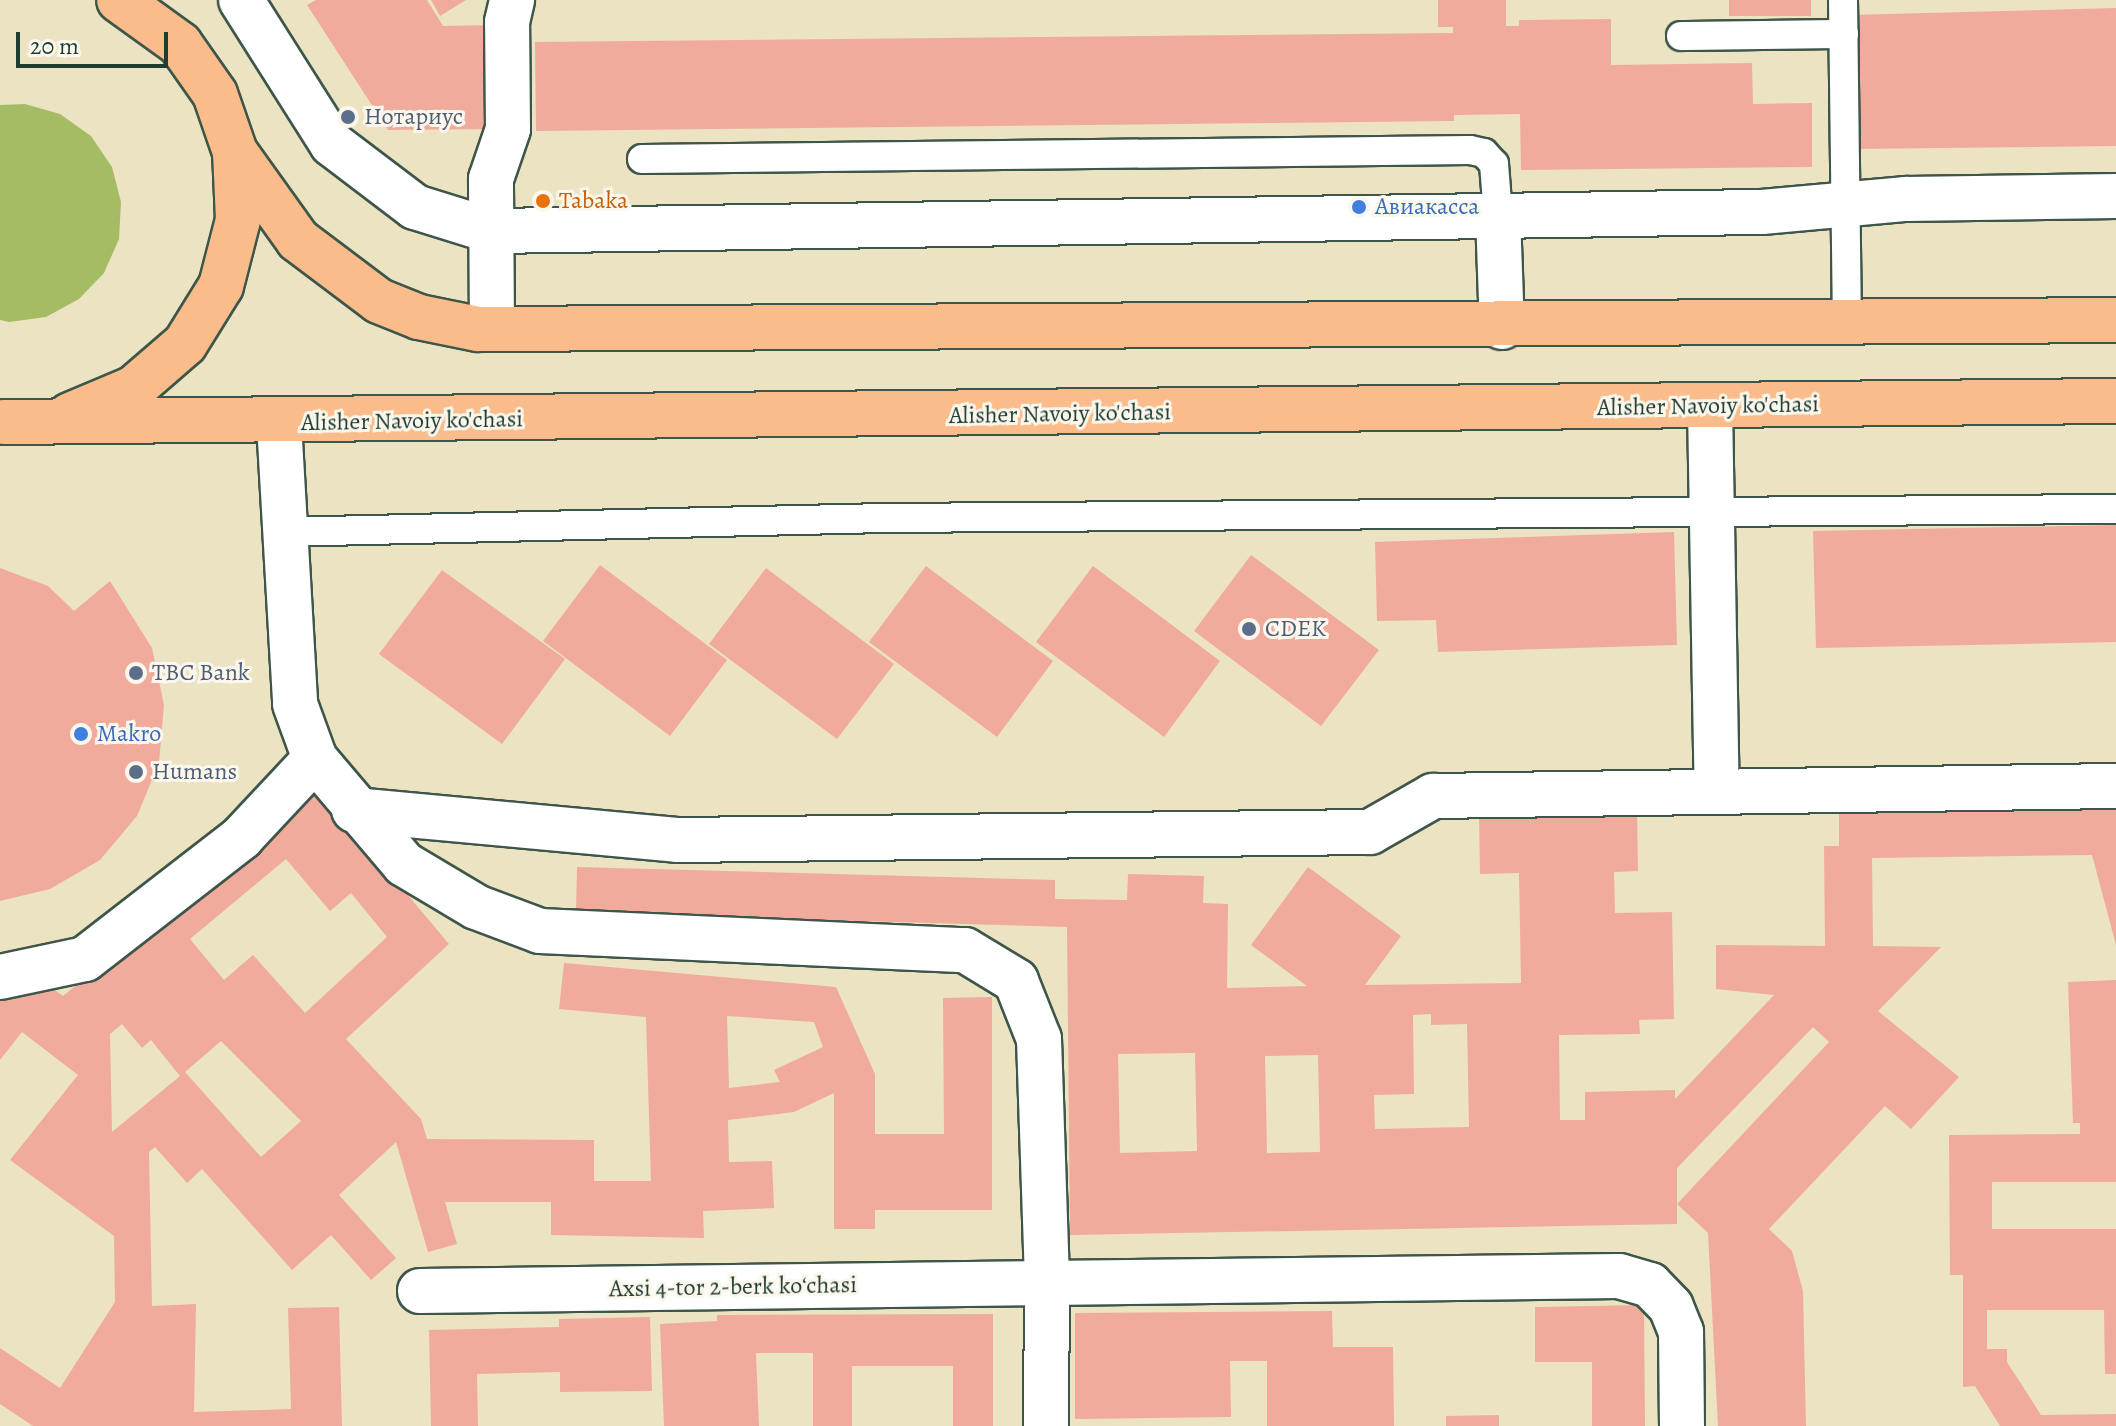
<!DOCTYPE html>
<meta charset="utf-8">
<style>
body{margin:0}
#map{position:relative;width:2116px;height:1426px;overflow:hidden;background:#ebe3c2;font-family:Alegreya,serif}
div>[style]{position:absolute}
.green>*{inset:0;background:#a4bd64}
.building>*{inset:0;background:#f1ab9d}
.roads{filter:drop-shadow(2px 0 #3e5649) drop-shadow(-2px 0 #3e5649) drop-shadow(0 2px #3e5649) drop-shadow(0 -2px #3e5649)}
.service>*{height:28px;margin:-14px;padding:0 14px;transform-origin:14px;border-radius:14px;background:#fff}
.minor>*{height:44px;margin:-22px;padding:0 22px;transform-origin:22px;border-radius:22px;background:#fff}
.primary>*{height:44px;margin:-22px;padding:0 22px;transform-origin:22px;border-radius:22px;background:#f9bc8a}
.dots>*{width:22px;height:22px;translate:-50% -50%;box-sizing:border-box;border:4px solid #fbf7ec;border-radius:50%}
span{translate:-50% -50%;white-space:nowrap;text-align:center;line-height:1.15;-webkit-text-stroke:6px #fbf7ec;paint-order:stroke}
.service-label{font-size:24px;color:#4e5e75}
.left{translate:0 -50%;text-align:left}
.food-label{font-size:24px;color:#c56008}
.shop-label{font-size:24px;color:#366cbe}
.street-label{font-size:24px;color:#1f3d34}
.scale{position:absolute;left:16px;top:32px;width:152px;height:36px;box-sizing:border-box;border:4px solid #1f3d34;border-top:0;padding-left:10px;font-size:24px;line-height:28px;white-space:nowrap;color:#1f3d34;-webkit-text-stroke:6px #fbf7ec;paint-order:stroke}
</style>
<div id="map">
<div class="green">
<div style="clip-path:polygon(25px 104px,60px 114px,91px 136px,112px 167px,121px 202px,119px 239px,104px 273px,79px 299px,46px 317px,9px 322px,0 320px,0 105px)"></div>
</div>
<div class="building">
<div style="clip-path:polygon(316px 0,427px 0,443px 26px,499px 25px,501px 129px,388px 130px,307px 5px)"></div>
<div style="clip-path:polygon(431px 0,466px 0,440px 16px)"></div>
<div style="clip-path:polygon(1438px 0,1506px 0,1506px 26px,1519px 26px,1519px 20px,1611px 19px,1611px 65px,1752px 63px,1753px 104px,1812px 103px,1812px 167px,1521px 170px,1520px 114px,1454px 115px,1454px 121px,536px 131px,535px 42px,1453px 33px,1453px 27px,1438px 27px)"></div>
<div style="clip-path:polygon(1729px 0,1811px 0,1811px 16px,1729px 16px)"></div>
<div style="clip-path:polygon(2116px 8px,2116px 146px,1851px 149px,1850px 15px)"></div>
<div style="clip-path:polygon(2116px 525px,2116px 642px,1816px 648px,1813px 531px)"></div>
<div style="clip-path:polygon(1674px 532px,1677px 645px,1438px 652px,1436px 620px,1377px 621px,1375px 542px)"></div>
<div style="clip-path:polygon(1251px 555px,1379px 650px,1321px 726px,1194px 631px)"></div>
<div style="clip-path:polygon(600px 565px,727px 660px,670px 736px,543px 641px)"></div>
<div style="clip-path:polygon(926px 566px,1053px 661px,997px 737px,869px 642px)"></div>
<div style="clip-path:polygon(1093px 566px,1220px 661px,1164px 737px,1036px 642px)"></div>
<div style="clip-path:polygon(0 568px,48px 586px,74px 611px,110px 581px,152px 648px,164px 705px,159px 763px,137px 816px,100px 860px,50px 889px,0 901px)"></div>
<div style="clip-path:polygon(766px 568px,894px 664px,837px 739px,709px 644px)"></div>
<div style="clip-path:polygon(442px 570px,565px 659px,502px 744px,379px 654px)"></div>
<div style="clip-path:polygon(evenodd,311px 791px,359px 849px,365px 844px,449px 944px,346px 1039px,421px 1119px,427px 1139px,594px 1140px,594px 1181px,651px 1181px,646px 1017px,559px 1009px,564px 963px,836px 987px,875px 1074px,875px 1134px,944px 1134px,943px 998px,992px 997px,992px 1210px,875px 1210px,875px 1229px,834px 1229px,834px 1093px,794px 1112px,728px 1120px,729px 1162px,772px 1161px,774px 1208px,703px 1211px,704px 1238px,551px 1235px,551px 1202px,445px 1202px,457px 1244px,428px 1252px,396px 1142px,339px 1195px,396px 1258px,371px 1280px,331px 1235px,292px 1270px,202px 1169px,187px 1183px,155px 1147px,149px 1152px,152px 1306px,196px 1304px,194px 1412px,291px 1409px,288px 1308px,339px 1307px,342px 1426px,33px 1426px,0 1404px,0 1348px,60px 1388px,115px 1302px,114px 1236px,10px 1160px,78px 1075px,22px 1032px,0 1060px,0 985px,39px 978px,63px 996px,311px 791px,286px 859px,330px 911px,351px 893px,387px 937px,305px 1013px,253px 955px,224px 980px,190px 939px,286px 859px,311px 791px,727px 1016px,814px 1022px,823px 1047px,774px 1070px,780px 1082px,729px 1088px,727px 1016px,311px 791px,122px 1024px,142px 1048px,151px 1040px,180px 1076px,112px 1132px,110px 1034px,122px 1024px,311px 791px,221px 1041px,301px 1121px,261px 1157px,185px 1072px,221px 1041px)"></div>
<div style="clip-path:polygon(evenodd,2116px 801px,2116px 945px,2092px 855px,1872px 858px,1873px 946px,1941px 947px,1878px 1011px,1959px 1077px,1911px 1129px,1885px 1106px,1769px 1229px,1792px 1251px,1803px 1291px,1806px 1426px,1718px 1426px,1708px 1233px,1677px 1204px,1829px 1042px,1813px 1027px,1677px 1168px,1677px 1224px,1070px 1235px,1067px 927px,576px 913px,577px 867px,1055px 880px,1055px 899px,1127px 900px,1128px 874px,1204px 876px,1203px 903px,1228px 904px,1227px 988px,1307px 986px,1251px 945px,1308px 867px,1401px 936px,1365px 985px,1521px 983px,1519px 873px,1480px 874px,1479px 815px,1637px 811px,1638px 871px,1614px 872px,1615px 913px,1672px 912px,1674px 1019px,1639px 1020px,1640px 1034px,1559px 1035px,1560px 1120px,1585px 1120px,1585px 1092px,1675px 1090px,1675px 1099px,1774px 995px,1716px 989px,1716px 945px,1825px 946px,1824px 846px,1839px 846px,1839px 806px,2116px 801px,1431px 1014px,1431px 1025px,1467px 1024px,1469px 1127px,1375px 1129px,1374px 1095px,1414px 1094px,1413px 1015px,1431px 1014px,2116px 801px,1195px 1053px,1197px 1151px,1120px 1153px,1118px 1054px,1195px 1053px,2116px 801px,1318px 1055px,1320px 1152px,1267px 1153px,1265px 1056px,1318px 1055px)"></div>
<div style="clip-path:polygon(2116px 980px,2116px 1182px,1992px 1182px,1992px 1229px,2116px 1229px,2116px 1374px,2105px 1374px,2104px 1310px,1987px 1310px,1987px 1349px,2007px 1349px,2007px 1362px,2041px 1415px,2116px 1414px,2116px 1426px,2000px 1426px,1975px 1386px,1963px 1387px,1963px 1275px,1950px 1275px,1949px 1135px,2080px 1134px,2080px 1123px,2073px 1123px,2068px 982px)"></div>
<div style="clip-path:polygon(1644px 1305px,1645px 1426px,1592px 1426px,1592px 1362px,1535px 1362px,1535px 1307px)"></div>
<div style="clip-path:polygon(1332px 1311px,1333px 1347px,1393px 1347px,1394px 1426px,1267px 1426px,1267px 1361px,1230px 1361px,1231px 1417px,1075px 1419px,1075px 1313px)"></div>
<div style="clip-path:polygon(993px 1314px,993px 1426px,953px 1426px,953px 1366px,852px 1366px,852px 1426px,813px 1426px,813px 1353px,756px 1353px,759px 1426px,664px 1426px,660px 1324px,717px 1321px,717px 1315px)"></div>
<div style="clip-path:polygon(650px 1317px,652px 1391px,560px 1392px,560px 1372px,477px 1374px,478px 1426px,431px 1426px,429px 1330px,559px 1327px,559px 1319px)"></div>
<div style="clip-path:polygon(1499px 1415px,1499px 1426px,1446px 1426px,1446px 1416px)"></div>
</div>
<div class="roads">
<div class="service">
<div style="left:1843px;top:0;width:323px;rotate:89.3deg"></div>
<div style="left:1681px;top:36px;width:163px;rotate:-0.7deg"></div>
<div style="left:642px;top:159px;width:828px;rotate:-0.62deg"></div>
<div style="left:1470px;top:150px;width:14px;rotate:12deg"></div>
<div style="left:1484px;top:153px;width:15px;rotate:48deg"></div>
<div style="left:1494px;top:164px;width:51px;rotate:85.5deg"></div>
<div style="left:282px;top:532px;width:602px;rotate:-1.33deg"></div>
<div style="left:884px;top:518px;width:1232px;rotate:-0.42deg"></div>
</div>
<div class="minor">
<div style="left:241px;top:0;width:170px;rotate:57.7deg"></div>
<div style="left:332px;top:144px;width:104px;rotate:37.2deg"></div>
<div style="left:415px;top:207px;width:81px;rotate:17.3deg"></div>
<div style="left:492px;top:231px;width:1270px;rotate:-0.86deg"></div>
<div style="left:1762px;top:212px;width:145px;rotate:-5.2deg"></div>
<div style="left:1906px;top:199px;width:210px;rotate:-0.8deg"></div>
<div style="left:1498px;top:215px;width:112px;rotate:88deg"></div>
<div style="left:492px;top:329px;width:150px;rotate:-90.4deg"></div>
<div style="left:491px;top:179px;width:53px;rotate:-71.2deg"></div>
<div style="left:508px;top:129px;width:107px;rotate:-90.5deg"></div>
<div style="left:507px;top:22px;width:23px;rotate:-77deg"></div>
<div style="left:1710px;top:407px;width:384px;rotate:89deg"></div>
<div style="left:279px;top:423px;width:281px;rotate:86.7deg"></div>
<div style="left:295px;top:704px;width:59px;rotate:70deg"></div>
<div style="left:315px;top:759px;width:138px;rotate:49.7deg"></div>
<div style="left:404px;top:864px;width:84px;rotate:30.8deg"></div>
<div style="left:476px;top:907px;width:68px;rotate:20.6deg"></div>
<div style="left:540px;top:931px;width:425px;rotate:2.6deg"></div>
<div style="left:965px;top:950px;width:60px;rotate:31.3deg"></div>
<div style="left:1016px;top:981px;width:62px;rotate:68.4deg"></div>
<div style="left:1039px;top:1039px;width:244px;rotate:88.1deg"></div>
<div style="left:1047px;top:1283px;width:572px;rotate:-0.7deg"></div>
<div style="left:1619px;top:1276px;width:32px;rotate:16deg"></div>
<div style="left:1650px;top:1285px;width:30px;rotate:46deg"></div>
<div style="left:1671px;top:1307px;width:27px;rotate:68deg"></div>
<div style="left:1681px;top:1332px;width:94px;rotate:89.4deg"></div>
<div style="left:354px;top:810px;width:324px;rotate:5.3deg"></div>
<div style="left:677px;top:840px;width:693px;rotate:-0.66deg"></div>
<div style="left:1370px;top:832px;width:73px;rotate:-29.7deg"></div>
<div style="left:1433px;top:796px;width:683px;rotate:-0.84deg"></div>
<div style="left:0;top:977px;width:87px;rotate:-12deg"></div>
<div style="left:85px;top:959px;width:199px;rotate:-37.8deg"></div>
<div style="left:242px;top:837px;width:107px;rotate:-46.9deg"></div>
<div style="left:420px;top:1291px;width:627px;rotate:-0.73deg"></div>
<div style="left:1047px;top:1283px;width:143px;rotate:90.4deg"></div>
</div>
<div class="primary">
<div style="left:235px;top:152px;width:108px;rotate:54.4deg"></div>
<div style="left:298px;top:240px;width:101px;rotate:37deg"></div>
<div style="left:379px;top:301px;width:43px;rotate:21.8deg"></div>
<div style="left:419px;top:317px;width:60px;rotate:11.5deg"></div>
<div style="left:478px;top:329px;width:1638px;rotate:-0.31deg"></div>
<div style="left:70px;top:415px;width:69px;rotate:-22.9deg"></div>
<div style="left:134px;top:388px;width:67px;rotate:-40.8deg"></div>
<div style="left:185px;top:344px;width:68px;rotate:-58.2deg"></div>
<div style="left:221px;top:286px;width:68px;rotate:-75.6deg"></div>
<div style="left:238px;top:220px;width:68px;rotate:-92.5deg"></div>
<div style="left:235px;top:152px;width:61px;rotate:-109deg"></div>
<div style="left:215px;top:94px;width:61px;rotate:-125deg"></div>
<div style="left:180px;top:44px;width:75px;rotate:-144.2deg"></div>
<div style="left:3px;top:422px;width:2113px;rotate:-0.57deg"></div>
</div>
</div>
<div class="dots">
<div style="left:348px;top:117px;background:#5c6f8a"></div>
<div style="left:543px;top:201px;background:#e8710a"></div>
<div style="left:1359px;top:207px;background:#3f7fe0"></div>
<div style="left:1249px;top:629px;background:#5c6f8a"></div>
<div style="left:136px;top:673px;background:#5c6f8a"></div>
<div style="left:81px;top:734px;background:#3f7fe0"></div>
<div style="left:136px;top:772px;background:#5c6f8a"></div>
</div>
<div class="service-label">
<span class="left" style="left:364px;top:117px">Нотариус</span>
<span class="left" style="left:1265px;top:629px">CDEK</span>
<span class="left" style="left:152px;top:673px">TBC Bank</span>
<span class="left" style="left:152px;top:772px">Humans</span>
</div>
<div class="food-label">
<span class="left" style="left:559px;top:201px">Tabaka</span>
</div>
<div class="shop-label">
<span class="left" style="left:1375px;top:207px">Авиакасса</span>
<span class="left" style="left:97px;top:734px">Makro</span>
</div>
<div class="street-label">
<span style="left:1708px;top:406px;rotate:-1deg">Alisher Navoiy ko'chasi</span>
<span style="left:1060px;top:414px;rotate:-1deg">Alisher Navoiy ko'chasi</span>
<span style="left:412px;top:421px;rotate:-1deg">Alisher Navoiy ko'chasi</span>
<span style="left:733px;top:1287px;rotate:-1deg">Аxsi 4-tor 2-berk koʻchasi</span>
</div>
<div class="scale">20 m</div>
</div>
